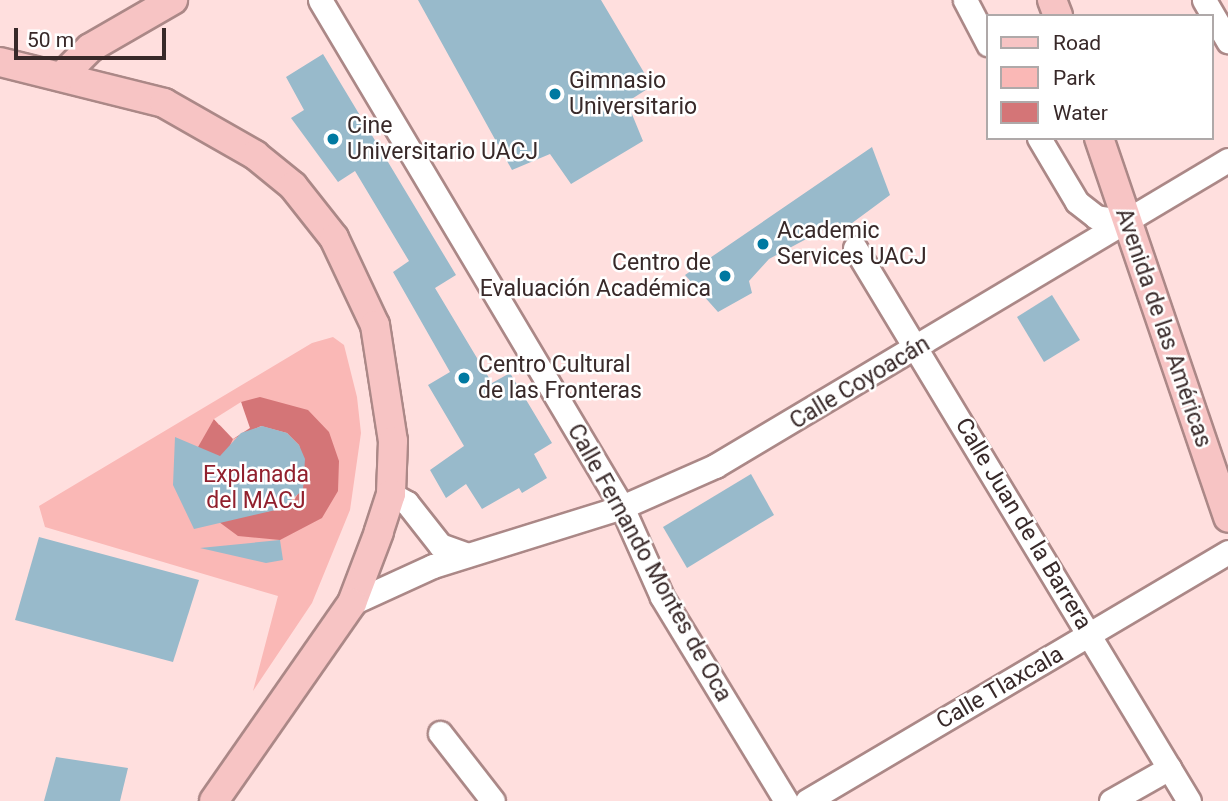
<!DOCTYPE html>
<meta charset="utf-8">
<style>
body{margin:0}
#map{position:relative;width:1228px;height:801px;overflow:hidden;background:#ffdfde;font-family:Roboto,sans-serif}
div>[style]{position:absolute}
.green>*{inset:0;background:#fab8b6}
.water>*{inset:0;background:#d47577}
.pier>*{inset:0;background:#ffdfde}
.building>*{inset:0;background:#98bacb}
.roads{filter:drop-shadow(2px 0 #ab8887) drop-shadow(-2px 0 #ab8887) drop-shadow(0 2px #ab8887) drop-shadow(0 -2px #ab8887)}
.minor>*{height:23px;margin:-11.5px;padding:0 11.5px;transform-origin:11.5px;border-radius:11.5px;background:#fff}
.major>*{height:28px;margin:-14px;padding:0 14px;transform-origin:14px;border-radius:14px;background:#f7c4c4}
.dots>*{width:19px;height:19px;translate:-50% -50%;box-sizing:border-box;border:4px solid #fff;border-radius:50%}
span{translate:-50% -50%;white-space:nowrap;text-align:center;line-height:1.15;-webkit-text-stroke:5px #fff;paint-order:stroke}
.poi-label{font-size:23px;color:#382929}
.left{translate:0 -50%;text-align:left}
.right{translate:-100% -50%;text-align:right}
.street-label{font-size:23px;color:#382929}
.park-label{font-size:23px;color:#91202d}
.legend{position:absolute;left:986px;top:14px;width:228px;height:126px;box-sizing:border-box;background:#fff;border:2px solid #afa9a9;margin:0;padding:9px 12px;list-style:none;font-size:21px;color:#382929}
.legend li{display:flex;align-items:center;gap:14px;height:35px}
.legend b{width:35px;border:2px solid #afa9a9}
.scale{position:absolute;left:14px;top:28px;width:152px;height:32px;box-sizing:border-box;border:4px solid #382929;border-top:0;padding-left:9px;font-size:21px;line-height:24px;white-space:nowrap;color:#382929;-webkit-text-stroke:5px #fff;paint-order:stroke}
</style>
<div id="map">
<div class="green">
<div style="clip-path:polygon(333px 337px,344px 345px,357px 397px,361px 433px,350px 510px,312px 603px,253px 691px,278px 596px,45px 527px,39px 506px,312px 343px)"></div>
</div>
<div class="water">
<div style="clip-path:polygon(evenodd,260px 397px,308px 410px,329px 432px,339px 461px,338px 491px,322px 518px,280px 540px,238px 536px,215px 519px,198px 447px,214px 419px,219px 425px,243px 410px,241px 402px,260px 397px,261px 426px,287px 433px,299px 445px,307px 477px,294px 501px,267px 512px,255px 511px,221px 465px,233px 439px,261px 426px)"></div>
</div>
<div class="pier">
<div style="clip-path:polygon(241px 402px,250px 428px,233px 439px,214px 419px)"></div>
</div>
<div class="building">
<div style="clip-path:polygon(418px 0,601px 0,652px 86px,627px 102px,643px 141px,571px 184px,550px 154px,512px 170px)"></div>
<div style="clip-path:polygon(323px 54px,456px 275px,435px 288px,492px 383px,510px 373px,552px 443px,534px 454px,547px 478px,522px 493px,519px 488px,482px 509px,466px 484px,446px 498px,430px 470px,464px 446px,428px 385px,450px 372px,393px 272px,409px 261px,355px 171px,338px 182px,291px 118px,304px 110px,286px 77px)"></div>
<div style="clip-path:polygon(872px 147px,890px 195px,844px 229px,838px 222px,769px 259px,749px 281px,752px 293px,718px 312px,685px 275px)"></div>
<div style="clip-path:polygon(1052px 295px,1080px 340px,1044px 362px,1017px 317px)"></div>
<div style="clip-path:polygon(262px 426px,287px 433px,299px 445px,305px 459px,303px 490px,280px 509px,194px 529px,173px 485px,175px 437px,220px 456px,241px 433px)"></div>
<div style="clip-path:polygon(751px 474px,774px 515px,687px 568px,663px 527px)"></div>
<div style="clip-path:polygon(39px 537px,199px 580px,173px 662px,15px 620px)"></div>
<div style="clip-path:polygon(280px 540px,283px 560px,266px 563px,200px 548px)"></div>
<div style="clip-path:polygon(56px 757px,128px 768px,120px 801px,44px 801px)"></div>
</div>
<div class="roads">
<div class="minor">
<div style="left:320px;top:0;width:590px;rotate:59.22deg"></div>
<div style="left:622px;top:507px;width:98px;rotate:66deg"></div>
<div style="left:662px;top:597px;width:239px;rotate:58.7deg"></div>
<div style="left:965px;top:0;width:50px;rotate:62.4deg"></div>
<div style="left:1204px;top:0;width:48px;rotate:59.7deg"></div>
<div style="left:1039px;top:138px;width:74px;rotate:59.3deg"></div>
<div style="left:1077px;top:202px;width:24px;rotate:38deg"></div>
<div style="left:1096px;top:217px;width:31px;rotate:9deg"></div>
<div style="left:855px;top:248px;width:646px;rotate:58.87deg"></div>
<div style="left:391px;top:494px;width:18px;rotate:29deg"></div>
<div style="left:407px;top:503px;width:53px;rotate:51.8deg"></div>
<div style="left:440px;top:545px;width:29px;rotate:20deg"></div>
<div style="left:352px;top:603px;width:89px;rotate:-24.6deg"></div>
<div style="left:433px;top:566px;width:198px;rotate:-17.3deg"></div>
<div style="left:622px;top:507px;width:102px;rotate:-23.8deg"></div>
<div style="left:715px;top:466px;width:597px;rotate:-30.82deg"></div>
<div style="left:440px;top:733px;width:86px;rotate:52.1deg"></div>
<div style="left:807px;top:801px;width:489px;rotate:-30.6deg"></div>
<div style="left:1111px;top:801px;width:67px;rotate:-29.6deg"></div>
</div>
<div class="major">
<div style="left:1052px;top:0;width:17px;rotate:69deg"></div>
<div style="left:0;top:62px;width:169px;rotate:14deg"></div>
<div style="left:164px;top:103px;width:105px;rotate:29.7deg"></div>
<div style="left:255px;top:155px;width:49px;rotate:39.2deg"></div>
<div style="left:293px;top:186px;width:66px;rotate:51.7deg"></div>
<div style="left:334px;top:238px;width:96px;rotate:64.8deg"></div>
<div style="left:375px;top:325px;width:117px;rotate:81.2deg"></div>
<div style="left:393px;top:441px;width:53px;rotate:92.2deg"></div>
<div style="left:391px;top:494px;width:40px;rotate:108deg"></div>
<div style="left:379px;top:532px;width:76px;rotate:110.8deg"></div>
<div style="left:352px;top:603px;width:241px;rotate:124.9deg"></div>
<div style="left:63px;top:75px;width:38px;rotate:-45deg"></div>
<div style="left:90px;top:48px;width:96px;rotate:-30deg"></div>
<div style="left:1099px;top:138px;width:401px;rotate:71.2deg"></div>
</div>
</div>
<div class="dots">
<div style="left:555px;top:94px;background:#0079a1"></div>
<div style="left:333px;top:139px;background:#0079a1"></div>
<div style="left:763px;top:244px;background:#0079a1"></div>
<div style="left:725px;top:276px;background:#0079a1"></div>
<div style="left:464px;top:378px;background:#0079a1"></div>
</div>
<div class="poi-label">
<span class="left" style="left:569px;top:94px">Gimnasio<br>Universitario</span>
<span class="left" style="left:347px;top:139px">Cine<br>Universitario UACJ</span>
<span class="left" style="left:777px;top:244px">Academic<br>Services UACJ</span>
<span class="right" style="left:711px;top:276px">Centro de<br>Evaluación Académica</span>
<span class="left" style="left:478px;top:378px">Centro Cultural<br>de las Fronteras</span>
</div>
<div class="street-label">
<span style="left:1163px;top:328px;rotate:71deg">Avenida de las Américas</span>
<span style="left:860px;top:383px;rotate:-31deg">Calle Coyoacán</span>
<span style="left:1023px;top:524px;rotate:59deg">Calle Juan de la Barrera</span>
<span style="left:649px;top:563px;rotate:61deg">Calle Fernando Montes de Oca</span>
<span style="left:1000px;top:688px;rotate:-30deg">Calle Tlaxcala</span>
</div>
<div class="park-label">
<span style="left:256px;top:488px">Explanada<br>del MACJ</span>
</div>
<ul class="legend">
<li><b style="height:9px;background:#f7c4c4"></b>Road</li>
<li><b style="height:19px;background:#fab8b6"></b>Park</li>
<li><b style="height:19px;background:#d47577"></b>Water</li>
</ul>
<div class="scale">50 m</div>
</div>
